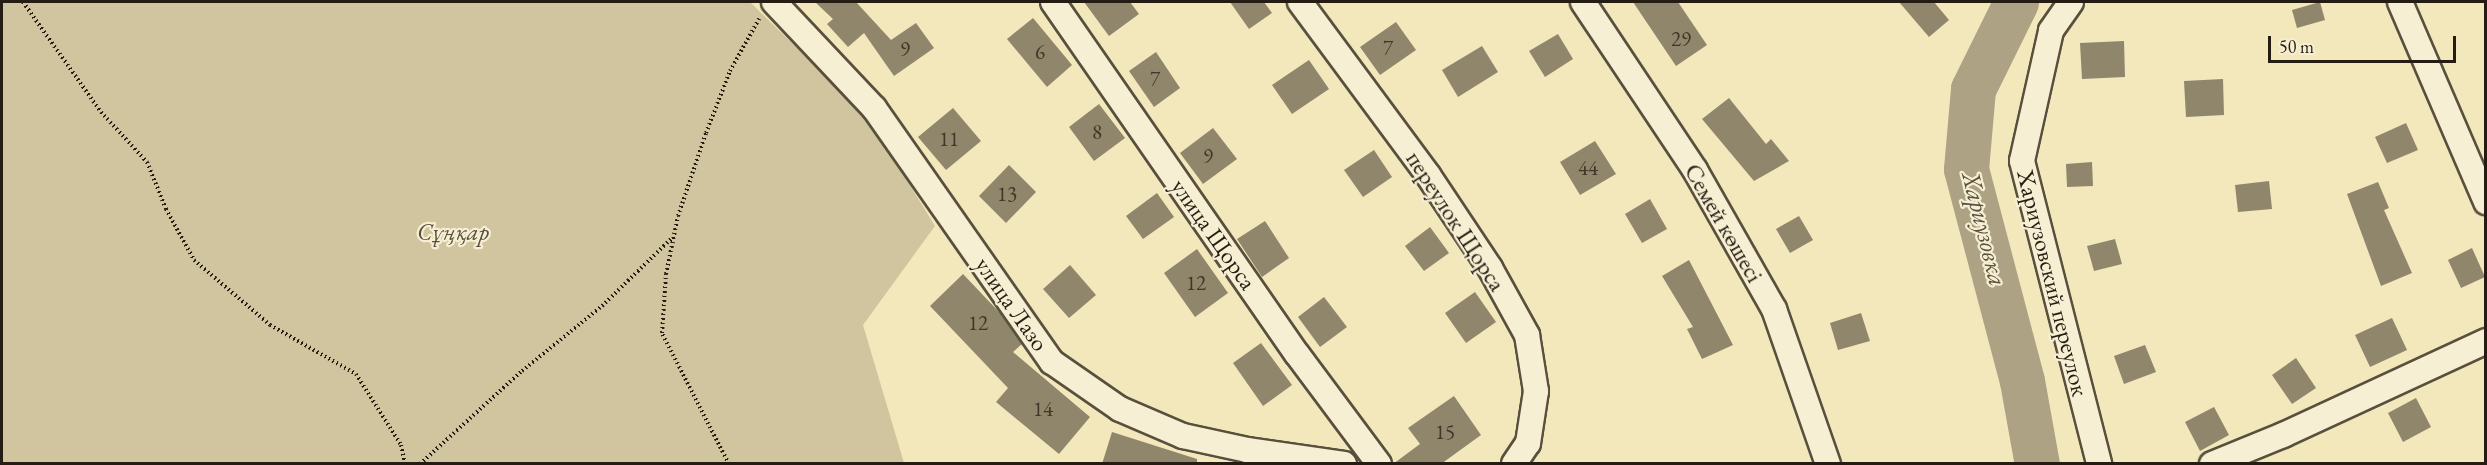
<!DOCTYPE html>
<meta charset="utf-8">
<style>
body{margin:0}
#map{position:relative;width:2487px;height:465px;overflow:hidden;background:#f3e7bc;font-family:"EB Garamond",serif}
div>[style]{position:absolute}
.green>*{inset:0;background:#d0c59f}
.river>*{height:45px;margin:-22.5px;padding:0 22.5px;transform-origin:22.5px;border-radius:22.5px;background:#ada283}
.building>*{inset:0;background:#90866b}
.path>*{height:4px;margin-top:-2px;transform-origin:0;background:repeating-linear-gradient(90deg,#251d13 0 1.5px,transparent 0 4.5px)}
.roads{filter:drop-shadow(2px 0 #58503d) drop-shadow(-2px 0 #58503d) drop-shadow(0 2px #58503d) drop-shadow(0 -2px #58503d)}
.street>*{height:24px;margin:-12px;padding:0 12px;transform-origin:12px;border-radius:12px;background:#f7efd3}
span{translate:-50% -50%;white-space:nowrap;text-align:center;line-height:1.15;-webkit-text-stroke:4.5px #f7efd3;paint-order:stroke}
.number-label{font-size:21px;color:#403729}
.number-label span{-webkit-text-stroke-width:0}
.street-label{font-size:24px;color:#251d13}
.park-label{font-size:24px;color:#584f3d;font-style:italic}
.water-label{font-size:26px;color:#5b5240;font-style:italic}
.frame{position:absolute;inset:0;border:3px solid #251d13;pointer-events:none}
.scale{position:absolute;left:2268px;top:36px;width:188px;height:27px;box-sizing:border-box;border:3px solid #251d13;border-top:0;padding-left:8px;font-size:18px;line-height:21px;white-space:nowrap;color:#251d13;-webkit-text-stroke:4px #f7efd3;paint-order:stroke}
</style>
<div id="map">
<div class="green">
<div style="clip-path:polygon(2px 2px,750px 2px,868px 117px,935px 226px,863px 325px,904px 463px,2px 463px)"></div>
</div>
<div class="river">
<div style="left:2016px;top:2px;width:97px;rotate:116.3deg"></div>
<div style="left:1973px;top:89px;width:80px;rotate:95deg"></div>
<div style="left:1966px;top:169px;width:219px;rotate:75.2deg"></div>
<div style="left:2022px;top:381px;width:84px;rotate:79.8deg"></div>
</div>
<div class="building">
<div style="clip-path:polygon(815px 2px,856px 2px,891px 40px,916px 23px,934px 48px,894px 76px,864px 33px,848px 47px,827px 24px,833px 19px)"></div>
<div style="clip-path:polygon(1084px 2px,1130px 2px,1139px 14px,1109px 36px)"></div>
<div style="clip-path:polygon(1230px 2px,1264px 2px,1272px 13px,1249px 29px)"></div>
<div style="clip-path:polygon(1633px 2px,1678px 2px,1707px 45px,1676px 66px)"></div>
<div style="clip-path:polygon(1899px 2px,1934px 2px,1949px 20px,1929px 37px)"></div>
<div style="clip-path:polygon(2320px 2px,2325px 20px,2297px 28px,2292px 10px)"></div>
<div style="clip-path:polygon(1033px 18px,1072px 65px,1047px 87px,1007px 39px)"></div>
<div style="clip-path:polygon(1396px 22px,1416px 50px,1380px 75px,1360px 47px)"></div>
<div style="clip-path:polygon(1558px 34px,1573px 59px,1545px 77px,1529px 51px)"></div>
<div style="clip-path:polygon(2124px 41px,2125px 77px,2082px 79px,2080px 43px)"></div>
<div style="clip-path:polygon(1482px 46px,1498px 72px,1458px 97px,1442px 70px)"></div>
<div style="clip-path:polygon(1156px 52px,1180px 88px,1154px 107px,1129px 71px)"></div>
<div style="clip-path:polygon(1309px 60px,1329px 89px,1292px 114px,1272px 85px)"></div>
<div style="clip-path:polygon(2223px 79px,2224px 115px,2186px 117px,2184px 81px)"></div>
<div style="clip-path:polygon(1729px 98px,1766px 144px,1771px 139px,1789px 161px,1754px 181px,1702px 119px)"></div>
<div style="clip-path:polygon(1099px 104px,1125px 138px,1094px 161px,1069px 127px)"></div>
<div style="clip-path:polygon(953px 108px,981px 141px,946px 170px,918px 137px)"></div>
<div style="clip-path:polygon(2406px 123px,2418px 150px,2387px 163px,2375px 137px)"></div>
<div style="clip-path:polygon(1213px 128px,1237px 159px,1203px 184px,1180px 153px)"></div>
<div style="clip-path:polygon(1595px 141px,1616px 174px,1580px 195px,1560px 162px)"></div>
<div style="clip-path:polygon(1374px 150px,1392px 177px,1363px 197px,1344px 170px)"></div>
<div style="clip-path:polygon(2092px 162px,2093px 186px,2067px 187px,2066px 164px)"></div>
<div style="clip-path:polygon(1009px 165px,1036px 192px,1006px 223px,979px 196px)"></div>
<div style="clip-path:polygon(2269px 181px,2272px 209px,2238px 212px,2235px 185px)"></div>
<div style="clip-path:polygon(2378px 182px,2389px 208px,2384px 210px,2412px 273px,2381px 286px,2347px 194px)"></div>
<div style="clip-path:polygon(1157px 193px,1174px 217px,1143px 239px,1126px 216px)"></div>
<div style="clip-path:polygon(1650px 199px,1667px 229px,1642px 243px,1625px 214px)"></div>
<div style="clip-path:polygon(1799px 216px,1813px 240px,1790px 253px,1776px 229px)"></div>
<div style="clip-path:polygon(1265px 221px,1289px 258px,1262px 277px,1237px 239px)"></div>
<div style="clip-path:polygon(1430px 227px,1449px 253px,1424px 271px,1405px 246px)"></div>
<div style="clip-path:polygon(2115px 239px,2122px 264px,2094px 271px,2087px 246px)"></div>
<div style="clip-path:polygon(2472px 248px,2485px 277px,2461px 288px,2448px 260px)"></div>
<div style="clip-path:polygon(1197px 249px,1228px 293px,1195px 317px,1164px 273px)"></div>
<div style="clip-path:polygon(1689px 260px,1733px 345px,1702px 359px,1687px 329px,1693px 327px,1662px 276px)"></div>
<div style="clip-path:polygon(1070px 265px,1096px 295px,1069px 318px,1043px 289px)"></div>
<div style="clip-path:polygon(963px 274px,1000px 313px,1022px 344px,1013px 352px,1090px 417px,1059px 454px,996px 402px,1008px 388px,930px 306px)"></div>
<div style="clip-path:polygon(1475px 292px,1496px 322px,1466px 343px,1445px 313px)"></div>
<div style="clip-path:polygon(1324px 297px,1347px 327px,1320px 347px,1298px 317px)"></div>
<div style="clip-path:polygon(1861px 313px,1870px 341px,1838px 350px,1830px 323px)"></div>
<div style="clip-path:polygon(2392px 318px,2407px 350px,2370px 367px,2355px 335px)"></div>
<div style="clip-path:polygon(1261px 343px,1292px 385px,1263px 406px,1233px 363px)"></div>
<div style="clip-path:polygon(2145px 345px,2156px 372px,2124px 384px,2114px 356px)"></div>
<div style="clip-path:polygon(2296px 358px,2316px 388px,2292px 404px,2272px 375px)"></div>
<div style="clip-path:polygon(1454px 396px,1481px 435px,1441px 464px,1393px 464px,1420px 444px,1408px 428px)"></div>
<div style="clip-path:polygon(2416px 398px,2431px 427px,2403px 442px,2388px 413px)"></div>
<div style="clip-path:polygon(2214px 407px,2229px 435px,2200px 451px,2185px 422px)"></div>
<div style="clip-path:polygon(1112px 432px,1197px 459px,1197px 464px,1102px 464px)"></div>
</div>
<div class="path">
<div style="left:23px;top:2px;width:135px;rotate:54.7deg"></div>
<div style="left:101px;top:112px;width:68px;rotate:47.4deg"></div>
<div style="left:147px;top:162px;width:51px;rotate:68deg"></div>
<div style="left:166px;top:209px;width:58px;rotate:61.2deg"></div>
<div style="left:194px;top:260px;width:100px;rotate:40.5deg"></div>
<div style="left:270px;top:325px;width:99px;rotate:29.7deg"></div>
<div style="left:356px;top:374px;width:84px;rotate:57.6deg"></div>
<div style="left:401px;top:445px;width:19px;rotate:78deg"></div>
<div style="left:420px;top:464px;width:138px;rotate:-42.4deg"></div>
<div style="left:522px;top:371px;width:103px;rotate:-39.1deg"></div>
<div style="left:602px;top:306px;width:99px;rotate:-44.2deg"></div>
<div style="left:729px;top:464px;width:147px;rotate:-117.1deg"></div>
<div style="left:662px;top:333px;width:59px;rotate:-86.1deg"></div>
<div style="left:666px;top:274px;width:59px;rotate:-78.3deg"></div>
<div style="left:678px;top:216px;width:88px;rotate:-71.4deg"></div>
<div style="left:706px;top:133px;width:66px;rotate:-68.8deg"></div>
<div style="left:730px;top:71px;width:60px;rotate:-60.9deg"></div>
</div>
<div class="roads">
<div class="street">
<div style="left:774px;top:2px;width:146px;rotate:46.7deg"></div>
<div style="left:874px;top:108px;width:310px;rotate:55deg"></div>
<div style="left:1052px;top:362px;width:83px;rotate:34.7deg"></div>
<div style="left:1120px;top:409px;width:69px;rotate:23.2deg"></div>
<div style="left:1183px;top:436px;width:66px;rotate:12.3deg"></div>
<div style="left:1247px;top:450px;width:98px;rotate:8.2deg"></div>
<div style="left:1053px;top:2px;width:428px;rotate:55.3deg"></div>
<div style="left:1297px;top:354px;width:137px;rotate:53.3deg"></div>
<div style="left:1300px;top:2px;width:215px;rotate:53.5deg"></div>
<div style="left:1428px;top:175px;width:112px;rotate:56.3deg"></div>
<div style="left:1490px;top:268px;width:77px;rotate:61.1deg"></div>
<div style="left:1527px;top:335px;width:57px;rotate:80.9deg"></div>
<div style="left:1536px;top:391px;width:53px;rotate:98.7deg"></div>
<div style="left:1528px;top:443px;width:25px;rotate:124deg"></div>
<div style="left:1583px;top:2px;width:202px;rotate:56.3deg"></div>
<div style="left:1695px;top:170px;width:160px;rotate:60.4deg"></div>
<div style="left:1774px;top:309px;width:164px;rotate:70.8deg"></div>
<div style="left:2071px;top:2px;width:35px;rotate:125deg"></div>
<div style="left:2051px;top:31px;width:133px;rotate:102.6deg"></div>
<div style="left:2022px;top:161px;width:313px;rotate:75.7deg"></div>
<div style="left:2400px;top:2px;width:218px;rotate:66.7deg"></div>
<div style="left:2212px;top:464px;width:77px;rotate:-22.2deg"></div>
<div style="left:2283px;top:435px;width:224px;rotate:-24.8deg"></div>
</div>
</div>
<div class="number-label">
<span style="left:1681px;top:39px">29</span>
<span style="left:1388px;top:48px">7</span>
<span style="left:905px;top:49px">9</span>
<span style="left:1040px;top:52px">6</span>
<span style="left:1155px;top:79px">7</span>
<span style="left:1097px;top:132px">8</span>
<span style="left:949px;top:139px">11</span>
<span style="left:1208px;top:156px">9</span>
<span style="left:1588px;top:168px">44</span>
<span style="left:1007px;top:194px">13</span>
<span style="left:1196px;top:283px">12</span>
<span style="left:978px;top:323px">12</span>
<span style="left:1043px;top:409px">14</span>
<span style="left:1445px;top:432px">15</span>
</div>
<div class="street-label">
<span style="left:1456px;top:221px;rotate:57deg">переулок Щорса</span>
<span style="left:1724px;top:223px;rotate:60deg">Семей көшесі</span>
<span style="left:1214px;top:234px;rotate:55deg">улица Щорса</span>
<span style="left:2053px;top:283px;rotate:76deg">Хариузовский переулок</span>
<span style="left:1012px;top:304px;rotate:55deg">улица Лазо</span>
</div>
<div class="park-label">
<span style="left:453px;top:232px">Сұңқар</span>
</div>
<div class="water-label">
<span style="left:1984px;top:229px;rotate:76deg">Хариузовка</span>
</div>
<div class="frame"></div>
<div class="scale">50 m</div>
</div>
